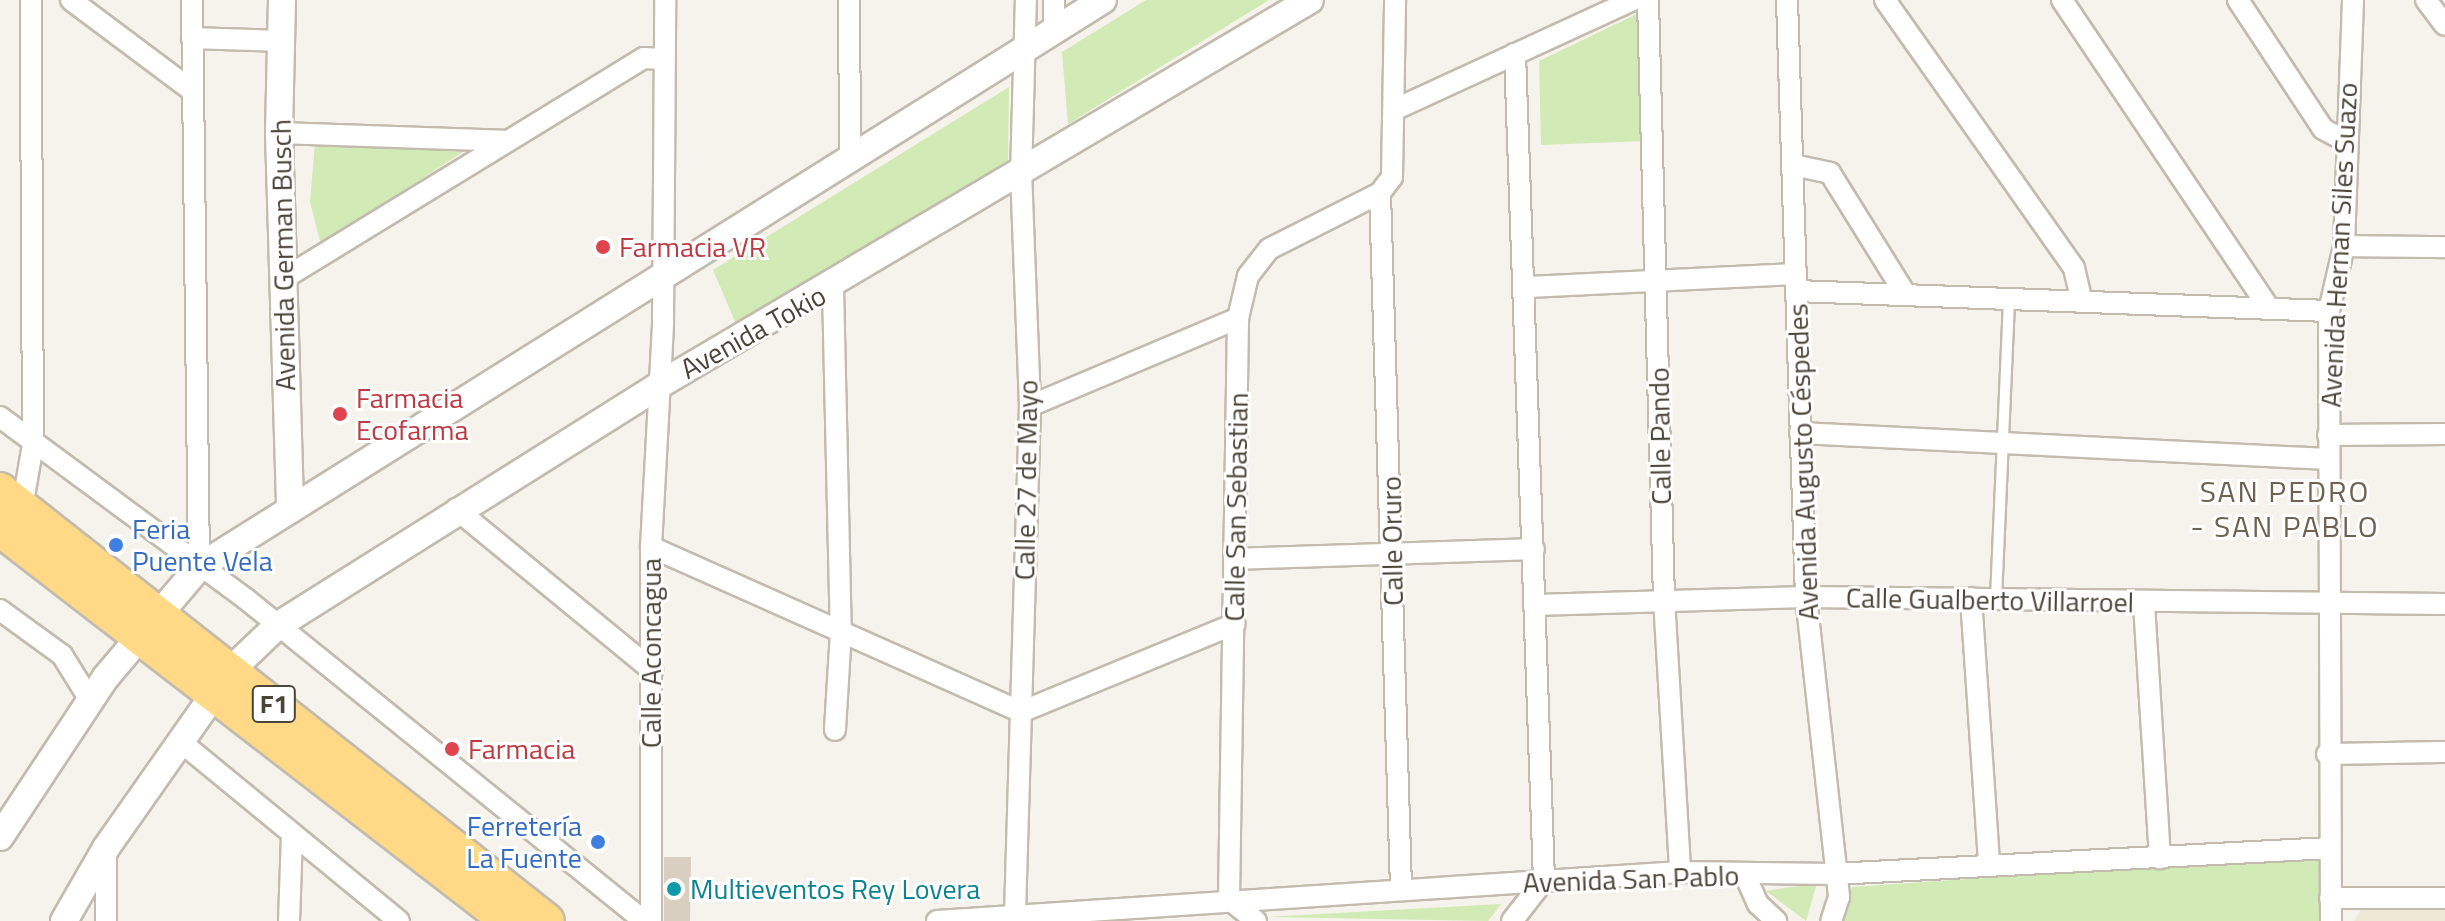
<!DOCTYPE html>
<meta charset="utf-8">
<style>
body{margin:0}
#map{position:relative;width:2445px;height:921px;overflow:hidden;background:#f6f3ec;font-family:"Titillium Web",sans-serif}
div>[style]{position:absolute}
.education>*{inset:0;background:#efe8d6}
.green>*{inset:0;background:#d2eab5}
.building>*{inset:0;background:#d8cfc1}
.roads{filter:drop-shadow(2px 0 #c2bbae) drop-shadow(-2px 0 #c2bbae) drop-shadow(0 2px #c2bbae) drop-shadow(0 -2px #c2bbae)}
.service>*{height:10px;margin:-5px;padding:0 5px;transform-origin:5px;border-radius:5px;background:#fff}
.minor>*{height:20px;margin:-10px;padding:0 10px;transform-origin:10px;border-radius:10px;background:#fff}
.tertiary>*{height:26px;margin:-13px;padding:0 13px;transform-origin:13px;border-radius:13px;background:#fff}
.trunk>*{height:34px;margin:-17px;padding:0 17px;transform-origin:17px;border-radius:17px;background:#ffd985}
.dots>*{width:22px;height:22px;translate:-50% -50%;box-sizing:border-box;border:4px solid #fff;border-radius:50%}
span{translate:-50% -50%;white-space:nowrap;text-align:center;line-height:1.15;-webkit-text-stroke:6px #fff;paint-order:stroke}
.shield-label span{padding:2px 6px;background:#fff;border:2px solid;border-radius:6px;-webkit-text-stroke-width:0}
.shield-label{font-size:26px;color:#4b4439;font-weight:700}
.street-label{font-size:28px;color:#4b4439}
.health-label{font-size:28px;color:#be3a42}
.left{translate:0 -50%;text-align:left}
.shop-label{font-size:28px;color:#366cbe}
.right{translate:-100% -50%;text-align:right}
.culture-label{font-size:28px;color:#0d838f}
.neighbourhood-label{font-size:30px;color:#6e6250;letter-spacing:2px}
</style>
<div id="map">
<div class="education">
<div style="clip-path:polygon(2364px 905px,2445px 905px,2445px 921px,2354px 921px)"></div>
</div>
<div class="green">
<div style="clip-path:polygon(1146px 0,1269px 0,1068px 124px,1062px 52px)"></div>
<div style="clip-path:polygon(1639px 13px,1647px 141px,1541px 145px,1539px 61px)"></div>
<div style="clip-path:polygon(1009px 87px,1008px 165px,737px 326px,713px 270px)"></div>
<div style="clip-path:polygon(315px 142px,464px 151px,321px 245px,310px 202px)"></div>
<div style="clip-path:polygon(2320px 855px,2321px 921px,1840px 921px,1852px 887px)"></div>
<div style="clip-path:polygon(1817px 883px,1806px 921px,1766px 891px)"></div>
<div style="clip-path:polygon(1501px 904px,1488px 921px,1266px 917px)"></div>
</div>
<div class="building">
<div style="clip-path:polygon(664px 857px,691px 857px,690px 921px,664px 921px)"></div>
</div>
<div class="roads">
<div class="service">
<div style="left:1996px;top:599px;width:301px;rotate:-87.5deg"></div>
</div>
<div class="minor">
<div style="left:71px;top:0;width:149px;rotate:36.8deg"></div>
<div style="left:192px;top:0;width:567px;rotate:89.29deg"></div>
<div style="left:849px;top:0;width:154px;rotate:89.6deg"></div>
<div style="left:1648px;top:0;width:599px;rotate:88.47deg"></div>
<div style="left:1664px;top:599px;width:273px;rotate:86.6deg"></div>
<div style="left:1787px;top:0;width:597px;rotate:88.18deg"></div>
<div style="left:1806px;top:597px;width:302px;rotate:83.7deg"></div>
<div style="left:1839px;top:897px;width:25px;rotate:108deg"></div>
<div style="left:1885px;top:0;width:328px;rotate:54.8deg"></div>
<div style="left:2074px;top:268px;width:35px;rotate:77deg"></div>
<div style="left:2062px;top:0;width:372px;rotate:56.1deg"></div>
<div style="left:2238px;top:0;width:154px;rotate:56.6deg"></div>
<div style="left:2323px;top:129px;width:26px;rotate:28deg"></div>
<div style="left:2426px;top:0;width:31px;rotate:53deg"></div>
<div style="left:1054px;top:30px;width:30px;rotate:-90deg"></div>
<div style="left:192px;top:38px;width:90px;rotate:1.9deg"></div>
<div style="left:1396px;top:109px;width:261px;rotate:-24.7deg"></div>
<div style="left:279px;top:133px;width:225px;rotate:2deg"></div>
<div style="left:1793px;top:165px;width:38px;rotate:12deg"></div>
<div style="left:1830px;top:173px;width:140px;rotate:58.1deg"></div>
<div style="left:1380px;top:193px;width:697px;rotate:88.27deg"></div>
<div style="left:2344px;top:246px;width:101px;rotate:0.6deg"></div>
<div style="left:283px;top:279px;width:423px;rotate:-31.5deg"></div>
<div style="left:644px;top:58px;width:18px;rotate:3deg"></div>
<div style="left:1528px;top:287px;width:268px;rotate:-2.8deg"></div>
<div style="left:833px;top:288px;width:343px;rotate:88.7deg"></div>
<div style="left:841px;top:631px;width:99px;rotate:93.5deg"></div>
<div style="left:1796px;top:291px;width:533px;rotate:2.15deg"></div>
<div style="left:1030px;top:406px;width:226px;rotate:-22.9deg"></div>
<div style="left:0;top:417px;width:306px;rotate:36.5deg"></div>
<div style="left:246px;top:599px;width:512px;rotate:38.97deg"></div>
<div style="left:1800px;top:433px;width:529px;rotate:2.82deg"></div>
<div style="left:2328px;top:435px;width:117px;rotate:-0.5deg"></div>
<div style="left:22px;top:508px;width:65px;rotate:-80.2deg"></div>
<div style="left:33px;top:444px;width:444px;rotate:-90.3deg"></div>
<div style="left:456px;top:509px;width:254px;rotate:39.4deg"></div>
<div style="left:651px;top:547px;width:405px;rotate:24deg"></div>
<div style="left:1021px;top:712px;width:231px;rotate:-22.4deg"></div>
<div style="left:1234px;top:559px;width:300px;rotate:-1.9deg"></div>
<div style="left:1971px;top:598px;width:267px;rotate:86.1deg"></div>
<div style="left:2144px;top:604px;width:255px;rotate:86.4deg"></div>
<div style="left:1535px;top:605px;width:271px;rotate:-1.7deg"></div>
<div style="left:1806px;top:597px;width:639px;rotate:0.63deg"></div>
<div style="left:0;top:610px;width:77px;rotate:36deg"></div>
<div style="left:62px;top:655px;width:53px;rotate:58.1deg"></div>
<div style="left:181px;top:742px;width:282px;rotate:39.4deg"></div>
<div style="left:2327px;top:754px;width:118px;rotate:-1deg"></div>
<div style="left:106px;top:848px;width:73px;rotate:90deg"></div>
<div style="left:1745px;top:875px;width:32px;rotate:66deg"></div>
<div style="left:1758px;top:904px;width:25px;rotate:43deg"></div>
<div style="left:2330px;top:898px;width:115px"></div>
<div style="left:1015px;top:914px;width:508px;rotate:-88.31deg"></div>
<div style="left:1030px;top:406px;width:231px;rotate:-92.2deg"></div>
<div style="left:1021px;top:175px;width:175px;rotate:-88.4deg"></div>
<div style="left:289px;top:921px;width:86px;rotate:-88deg"></div>
<div style="left:651px;top:921px;width:374px;rotate:-90deg"></div>
<div style="left:651px;top:547px;width:224px;rotate:-86.9deg"></div>
<div style="left:663px;top:323px;width:323px;rotate:-89.6deg"></div>
<div style="left:937px;top:921px;width:745px;rotate:-3.77deg"></div>
<div style="left:1680px;top:872px;width:154px;rotate:0.7deg"></div>
<div style="left:1834px;top:874px;width:493px;rotate:-3deg"></div>
<div style="left:1256px;top:921px;width:35px;rotate:-141deg"></div>
<div style="left:1229px;top:899px;width:581px;rotate:-89.11deg"></div>
<div style="left:1238px;top:318px;width:43px;rotate:-76.6deg"></div>
<div style="left:1248px;top:276px;width:34px;rotate:-52deg"></div>
<div style="left:1269px;top:249px;width:124px;rotate:-26.8deg"></div>
<div style="left:1380px;top:193px;width:20px;rotate:-53deg"></div>
<div style="left:1392px;top:177px;width:177px;rotate:-89deg"></div>
<div style="left:1512px;top:921px;width:52px;rotate:-52deg"></div>
<div style="left:1544px;top:880px;width:827px;rotate:-92.01deg"></div>
<div style="left:2331px;top:921px;width:610px;rotate:-90.19deg"></div>
<div style="left:2329px;top:311px;width:67px;rotate:-77deg"></div>
<div style="left:2344px;top:246px;width:246px;rotate:-87.9deg"></div>
</div>
<div class="tertiary">
<div style="left:282px;top:0;width:133px;rotate:91.3deg"></div>
<div style="left:279px;top:133px;width:377px;rotate:88.3deg"></div>
<div style="left:0;top:837px;width:192px;rotate:-56.5deg"></div>
<div style="left:106px;top:677px;width:144px;rotate:-49.8deg"></div>
<div style="left:199px;top:567px;width:1067px;rotate:-32.1deg"></div>
<div style="left:64px;top:921px;width:84px;rotate:-60.1deg"></div>
<div style="left:106px;top:848px;width:218px;rotate:-54.9deg"></div>
<div style="left:231px;top:670px;width:64px;rotate:-43.7deg"></div>
<div style="left:277px;top:626px;width:452px;rotate:-32.2deg"></div>
<div style="left:659px;top:385px;width:756px;rotate:-30.6deg"></div>
</div>
<div class="trunk">
<div style="left:0;top:490px;width:696px;rotate:38.24deg"></div>
<div style="left:0;top:529px;width:642px;rotate:37.66deg"></div>
</div>
</div>
<div class="dots">
<div style="left:603px;top:247px;background:#e0444e"></div>
<div style="left:340px;top:414px;background:#e0444e"></div>
<div style="left:116px;top:545px;background:#3f7fe0"></div>
<div style="left:452px;top:749px;background:#e0444e"></div>
<div style="left:598px;top:842px;background:#3f7fe0"></div>
<div style="left:674px;top:889px;background:#0f9aa8"></div>
</div>
<div class="shield-label">
<span style="left:274px;top:704px">F1</span>
</div>
<div class="street-label">
<span style="left:2339px;top:245px;rotate:-87deg">Avenida Hernan Siles Suazo</span>
<span style="left:283px;top:255px;rotate:-91deg">Avenida German Busch</span>
<span style="left:753px;top:332px;rotate:-29deg">Avenida Tokio</span>
<span style="left:1660px;top:436px;rotate:-91deg">Calle Pando</span>
<span style="left:1803px;top:462px;rotate:-92deg">Avenida Augusto Céspedes</span>
<span style="left:1026px;top:480px;rotate:-89deg">Calle 27 de Mayo</span>
<span style="left:1236px;top:507px;rotate:-89deg">Calle San Sebastian</span>
<span style="left:1392px;top:541px;rotate:-91deg">Calle Oruro</span>
<span style="left:1990px;top:600px;rotate:1deg">Calle Gualberto Villarroel</span>
<span style="left:651px;top:653px;rotate:-90deg">Calle Aconcagua</span>
<span style="left:1631px;top:879px;rotate:-2deg">Avenida San Pablo</span>
</div>
<div class="health-label">
<span class="left" style="left:619px;top:247px">Farmacia VR</span>
<span class="left" style="left:356px;top:414px">Farmacia<br>Ecofarma</span>
<span class="left" style="left:468px;top:749px">Farmacia</span>
</div>
<div class="shop-label">
<span class="left" style="left:132px;top:545px">Feria<br>Puente Vela</span>
<span class="right" style="left:582px;top:842px">Ferretería<br>La Fuente</span>
</div>
<div class="culture-label">
<span class="left" style="left:690px;top:889px">Multieventos Rey Lovera</span>
</div>
<div class="neighbourhood-label">
<span style="left:2285px;top:508px">SAN PEDRO<br>- SAN PABLO</span>
</div>
</div>
